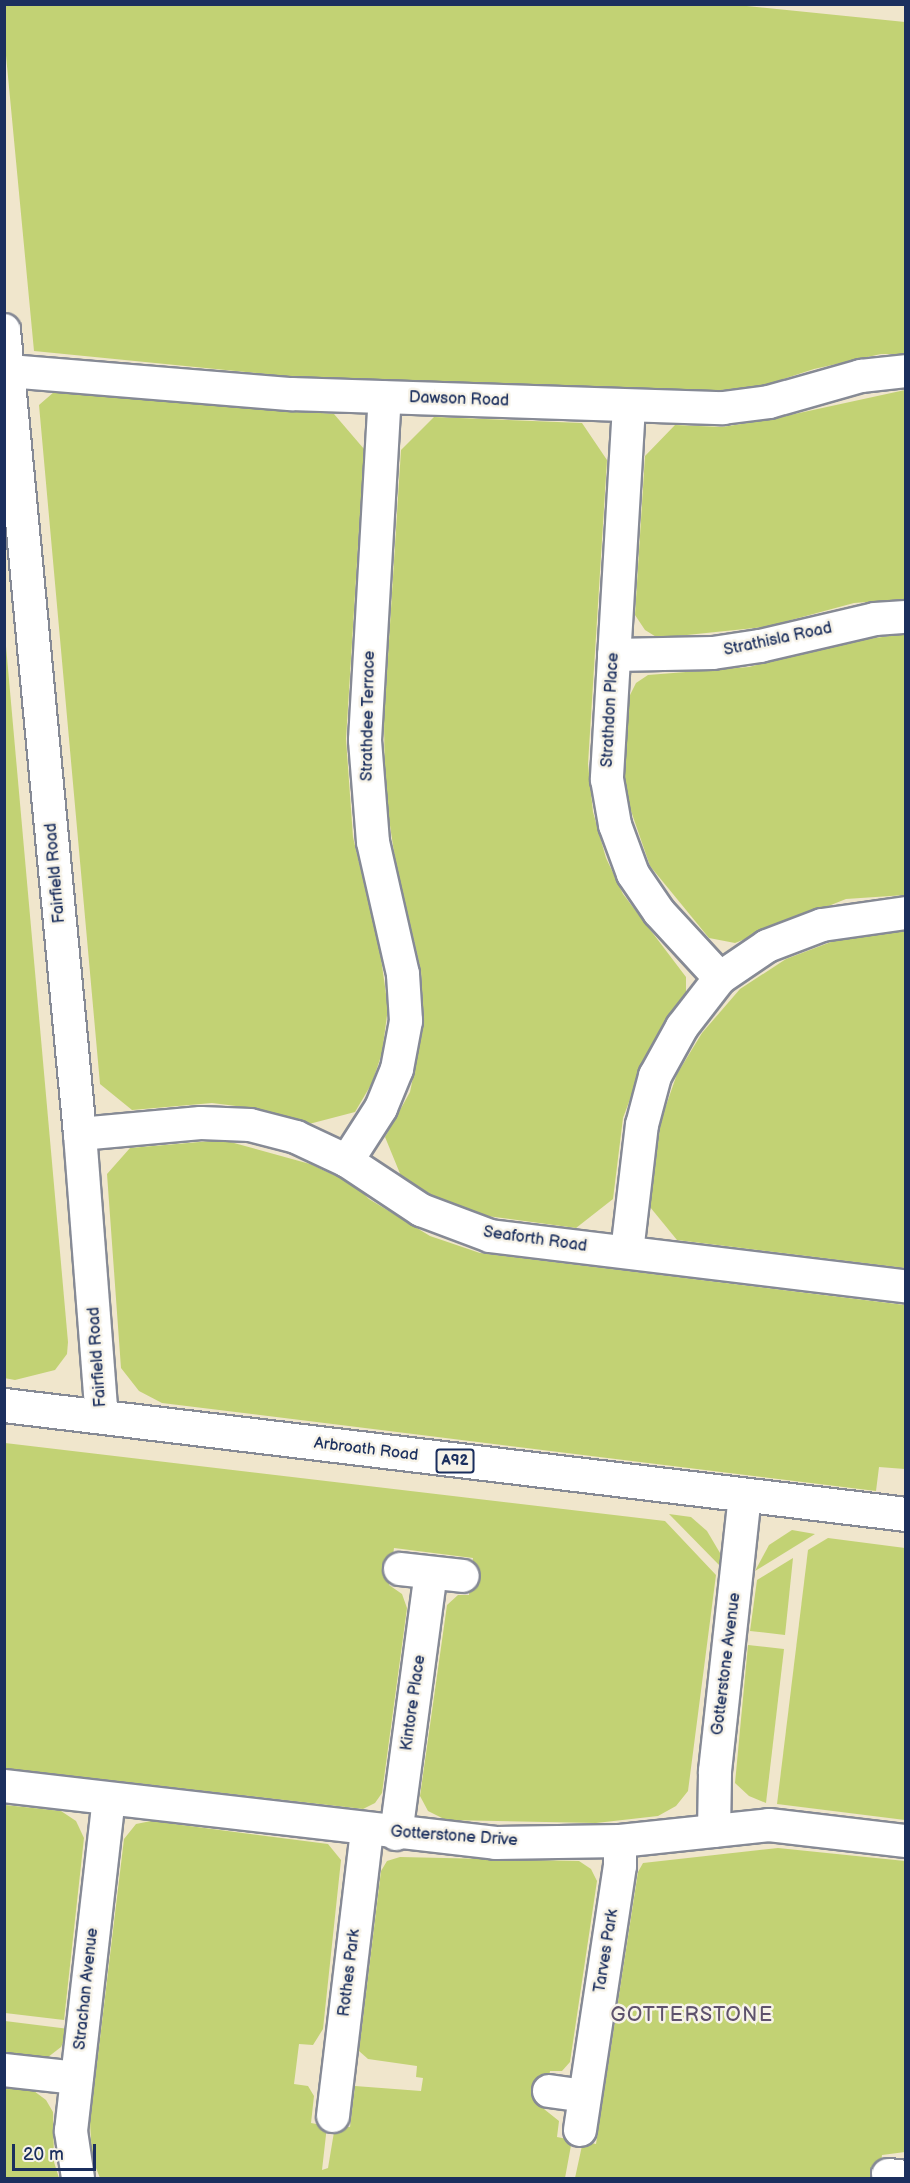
<!DOCTYPE html>
<style>
body{margin:0}
#map{position:relative;width:910px;height:2183px;overflow:hidden;background:#f0e6cc;font-family:"Balsamiq Sans",sans-serif}
div>[style]{position:absolute}
.green>*{inset:0;background:#c2d274}
.roads{filter:drop-shadow(2px 0 #868a95) drop-shadow(-2px 0 #868a95) drop-shadow(0 2px #868a95) drop-shadow(0 -2px #868a95)}
.street>*{height:32px;margin:-16px;padding:0 16px;transform-origin:16px;border-radius:16px;background:#fff}
.primary>*{height:33px;margin:-16.5px;padding:0 16.5px;transform-origin:16.5px;border-radius:16.5px;background:#fff}
span{translate:-50% -50%;white-space:nowrap;text-align:center;line-height:1.15;-webkit-text-stroke:5px #f7f3e8;paint-order:stroke}
.shield-label span{padding:2px 4px;background:#f7f3e8;border:2px solid;border-radius:4px;-webkit-text-stroke-width:0}
.shield-label{font-size:15px;color:#1b2f5e;font-weight:700}
.street-label{font-size:16px;color:#1b2f5e}
.quarter-label{font-size:20px;color:#5e526c;letter-spacing:1.5px}
.frame{position:absolute;inset:0;border:6px solid #1b2f5e;pointer-events:none}
.scale{position:absolute;left:12px;top:2144px;width:84px;height:27px;box-sizing:border-box;border:3px solid #1b2f5e;border-top:0;padding-left:8px;font-size:18px;line-height:21px;white-space:nowrap;color:#1b2f5e;-webkit-text-stroke:4px #f7f3e8;paint-order:stroke}
</style>
<div id="map">
<div class="green">
<div style="clip-path:polygon(737px 5px,905px 22px,905px 354px,881px 354px,814px 369px,765px 385px,713px 391px,296px 377px,34px 351px,5px 45px,5px 5px)"></div>
<div style="clip-path:polygon(905px 390px,905px 599px,854px 603px,765px 627px,658px 638px,645px 630px,635px 615px,645px 456px,675px 425px,722px 427px,767px 420px)"></div>
<div style="clip-path:polygon(54px 392px,334px 414px,364px 449px,346px 739px,353px 837px,380px 951px,388px 1008px,382px 1053px,372px 1083px,355px 1112px,309px 1124px,260px 1109px,212px 1103px,132px 1110px,100px 1084px,39px 405px)"></div>
<div style="clip-path:polygon(434px 417px,582px 423px,607px 460px,588px 764px,593px 812px,606px 858px,623px 894px,686px 977px,686px 993px,645px 1059px,623px 1118px,613px 1199px,576px 1228px,487px 1216px,440px 1200px,401px 1176px,385px 1137px,410px 1092px,424px 1024px,421px 971px,395px 859px,385px 792px,384px 720px,401px 450px)"></div>
<div style="clip-path:polygon(905px 634px,905px 895px,846px 899px,735px 943px,709px 938px,650px 866px,630px 808px,624px 778px,628px 699px,636px 683px,648px 675px,749px 667px,845px 642px)"></div>
<div style="clip-path:polygon(5px 635px,68px 1342px,67px 1354px,55px 1370px,15px 1380px,4px 1378px)"></div>
<div style="clip-path:polygon(905px 931px,905px 1268px,677px 1240px,650px 1207px,661px 1120px,677px 1074px,702px 1033px,740px 989px,786px 959px,847px 936px)"></div>
<div style="clip-path:polygon(223px 1140px,310px 1164px,355px 1185px,369px 1199px,430px 1236px,480px 1253px,905px 1305px,905px 1469px,879px 1467px,876px 1491px,162px 1403px,139px 1391px,121px 1368px,107px 1174px,130px 1148px)"></div>
<div style="clip-path:polygon(5px 1443px,665px 1521px,716px 1575px,688px 1791px,676px 1806px,658px 1816px,596px 1823px,446px 1820px,428px 1811px,420px 1796px,447px 1605px,458px 1595px,469px 1595px,473px 1558px,394px 1548px,389px 1585px,402px 1594px,407px 1608px,382px 1793px,375px 1803px,363px 1809px,5px 1768px)"></div>
<div style="clip-path:polygon(669px 1514px,691px 1517px,707px 1531px,720px 1553px,722px 1568px)"></div>
<div style="clip-path:polygon(792px 1530px,815px 1534px,755px 1571px,769px 1545px)"></div>
<div style="clip-path:polygon(828px 1538px,905px 1548px,905px 1820px,777px 1804px,808px 1550px)"></div>
<div style="clip-path:polygon(793px 1558px,785px 1635px,750px 1631px,757px 1580px)"></div>
<div style="clip-path:polygon(748px 1645px,784px 1649px,766px 1803px,749px 1796px,735px 1783px)"></div>
<div style="clip-path:polygon(5px 1805px,61px 1811px,76px 1821px,84px 1838px,64px 2020px,5px 2013px)"></div>
<div style="clip-path:polygon(151px 1821px,328px 1844px,341px 1860px,323px 2029px,313px 2045px,299px 2044px,294px 2084px,308px 2086px,314px 2096px,311px 2123px,327px 2126px,322px 2170px,328px 2168px,335px 2126px,350px 2127px,355px 2086px,421px 2091px,423px 2078px,416px 2077px,417px 2066px,368px 2059px,359px 2051px,381px 1871px,387px 1861px,400px 1857px,579px 1861px,591px 1869px,597px 1881px,570px 2062px,562px 2071px,550px 2071px,544px 2109px,559px 2121px,557px 2137px,572px 2140px,565px 2178px,100px 2178px,92px 2158px,90px 2122px,124px 1839px,136px 1824px)"></div>
<div style="clip-path:polygon(778px 1848px,905px 1861px,905px 2152px,882px 2155px,879px 2178px,575px 2178px,583px 2141px,596px 2144px,638px 1872px,643px 1863px)"></div>
<div style="clip-path:polygon(5px 2021px,69px 2029px,61px 2047px,43px 2061px,5px 2057px)"></div>
<div style="clip-path:polygon(5px 2088px,34px 2091px,46px 2100px,53px 2112px,54px 2162px,59px 2178px,5px 2178px)"></div>
</div>
<div class="roads">
<div class="street">
<div style="left:4px;top:330px;width:808px;rotate:84.6deg"></div>
<div style="left:80px;top:1134px;width:284px;rotate:85.6deg"></div>
<div style="left:9px;top:371px;width:283px;rotate:4.7deg"></div>
<div style="left:291px;top:394px;width:432px;rotate:1.9deg"></div>
<div style="left:723px;top:408px;width:46px;rotate:-7.4deg"></div>
<div style="left:769px;top:402px;width:96px;rotate:-15.8deg"></div>
<div style="left:861px;top:376px;width:45px;rotate:-6.3deg"></div>
<div style="left:629px;top:406px;width:374px;rotate:93.4deg"></div>
<div style="left:607px;top:779px;width:47px;rotate:80.1deg"></div>
<div style="left:615px;top:825px;width:52px;rotate:69.8deg"></div>
<div style="left:633px;top:874px;width:46px;rotate:55.6deg"></div>
<div style="left:659px;top:912px;width:90px;rotate:47.3deg"></div>
<div style="left:614px;top:655px;width:99px;rotate:-1.2deg"></div>
<div style="left:713px;top:653px;width:48px;rotate:-8.5deg"></div>
<div style="left:760px;top:646px;width:118px;rotate:-13.2deg"></div>
<div style="left:875px;top:619px;width:31px;rotate:-4deg"></div>
<div style="left:80px;top:1134px;width:121px;rotate:-5.2deg"></div>
<div style="left:201px;top:1123px;width:49px;rotate:2.3deg"></div>
<div style="left:250px;top:1125px;width:48px;rotate:14.6deg"></div>
<div style="left:296px;top:1137px;width:56px;rotate:25.2deg"></div>
<div style="left:347px;top:1161px;width:89px;rotate:33.5deg"></div>
<div style="left:421px;top:1210px;width:74px;rotate:20.6deg"></div>
<div style="left:490px;top:1236px;width:419px;rotate:6.9deg"></div>
<div style="left:347px;top:1161px;width:63px;rotate:-57.3deg"></div>
<div style="left:381px;top:1108px;width:42px;rotate:-67.7deg"></div>
<div style="left:397px;top:1069px;width:49px;rotate:-79.4deg"></div>
<div style="left:406px;top:1021px;width:47px;rotate:-93.7deg"></div>
<div style="left:403px;top:974px;width:135px;rotate:-102.8deg"></div>
<div style="left:373px;top:842px;width:102px;rotate:-94.5deg"></div>
<div style="left:365px;top:740px;width:343px;rotate:-86.7deg"></div>
<div style="left:627px;top:1252px;width:128px;rotate:-83.3deg"></div>
<div style="left:642px;top:1125px;width:51px;rotate:-75.1deg"></div>
<div style="left:655px;top:1076px;width:56px;rotate:-61.1deg"></div>
<div style="left:682px;top:1027px;width:62px;rotate:-52.2deg"></div>
<div style="left:720px;top:978px;width:57px;rotate:-34.2deg"></div>
<div style="left:767px;top:946px;width:59px;rotate:-20.9deg"></div>
<div style="left:822px;top:925px;width:85px;rotate:-8.1deg"></div>
<div style="left:400px;top:1569px;width:63px;rotate:6.3deg"></div>
<div style="left:4px;top:1786px;width:495px;rotate:6.6deg"></div>
<div style="left:496px;top:1843px;width:124px;rotate:-0.9deg"></div>
<div style="left:620px;top:1841px;width:150px;rotate:-6.1deg"></div>
<div style="left:769px;top:1825px;width:138px;rotate:6.7deg"></div>
<div style="left:714px;top:1831px;width:60px;rotate:-89deg"></div>
<div style="left:715px;top:1771px;width:276px;rotate:-83.8deg"></div>
<div style="left:396px;top:1834px;width:263px;rotate:-82.4deg"></div>
<div style="left:4px;top:2070px;width:73px;rotate:6.3deg"></div>
<div style="left:549px;top:2091px;width:36px;rotate:8deg"></div>
<div style="left:333px;top:2116px;width:287px;rotate:-83.2deg"></div>
<div style="left:580px;top:2130px;width:267px;rotate:-81.4deg"></div>
<div style="left:620px;top:1866px;width:25px;rotate:-90deg"></div>
<div style="left:888px;top:2175px;width:18px;rotate:6deg"></div>
<div style="left:78px;top:2178px;width:48px;rotate:-98.5deg"></div>
<div style="left:71px;top:2131px;width:334px;rotate:-83.5deg"></div>
</div>
<div class="primary">
<div style="left:4px;top:1405px;width:909px;rotate:6.89deg"></div>
</div>
</div>
<div class="shield-label">
<span style="left:455px;top:1461px">A92</span>
</div>
<div class="street-label">
<span style="left:459px;top:400px;rotate:2deg">Dawson Road</span>
<span style="left:778px;top:640px;rotate:-12deg">Strathisla Road</span>
<span style="left:611px;top:710px;rotate:-87deg">Strathdon Place</span>
<span style="left:369px;top:716px;rotate:-89deg">Strathdee Terrace</span>
<span style="left:56px;top:873px;rotate:-95deg">Fairfield Road</span>
<span style="left:535px;top:1240px;rotate:8deg">Seaforth Road</span>
<span style="left:98px;top:1357px;rotate:-94deg">Fairfield Road</span>
<span style="left:366px;top:1450px;rotate:7deg">Arbroath Road</span>
<span style="left:727px;top:1664px;rotate:-83deg">Gotterstone Avenue</span>
<span style="left:414px;top:1703px;rotate:-82deg">Kintore Place</span>
<span style="left:454px;top:1837px;rotate:4deg">Gotterstone Drive</span>
<span style="left:607px;top:1951px;rotate:-81deg">Tarves Park</span>
<span style="left:350px;top:1973px;rotate:-83deg">Rothes Park</span>
<span style="left:87px;top:1989px;rotate:-84deg">Strachan Avenue</span>
</div>
<div class="quarter-label">
<span style="left:692px;top:2015px">GOTTERSTONE</span>
</div>
<div class="frame"></div>
<div class="scale">20 m</div>
</div>
